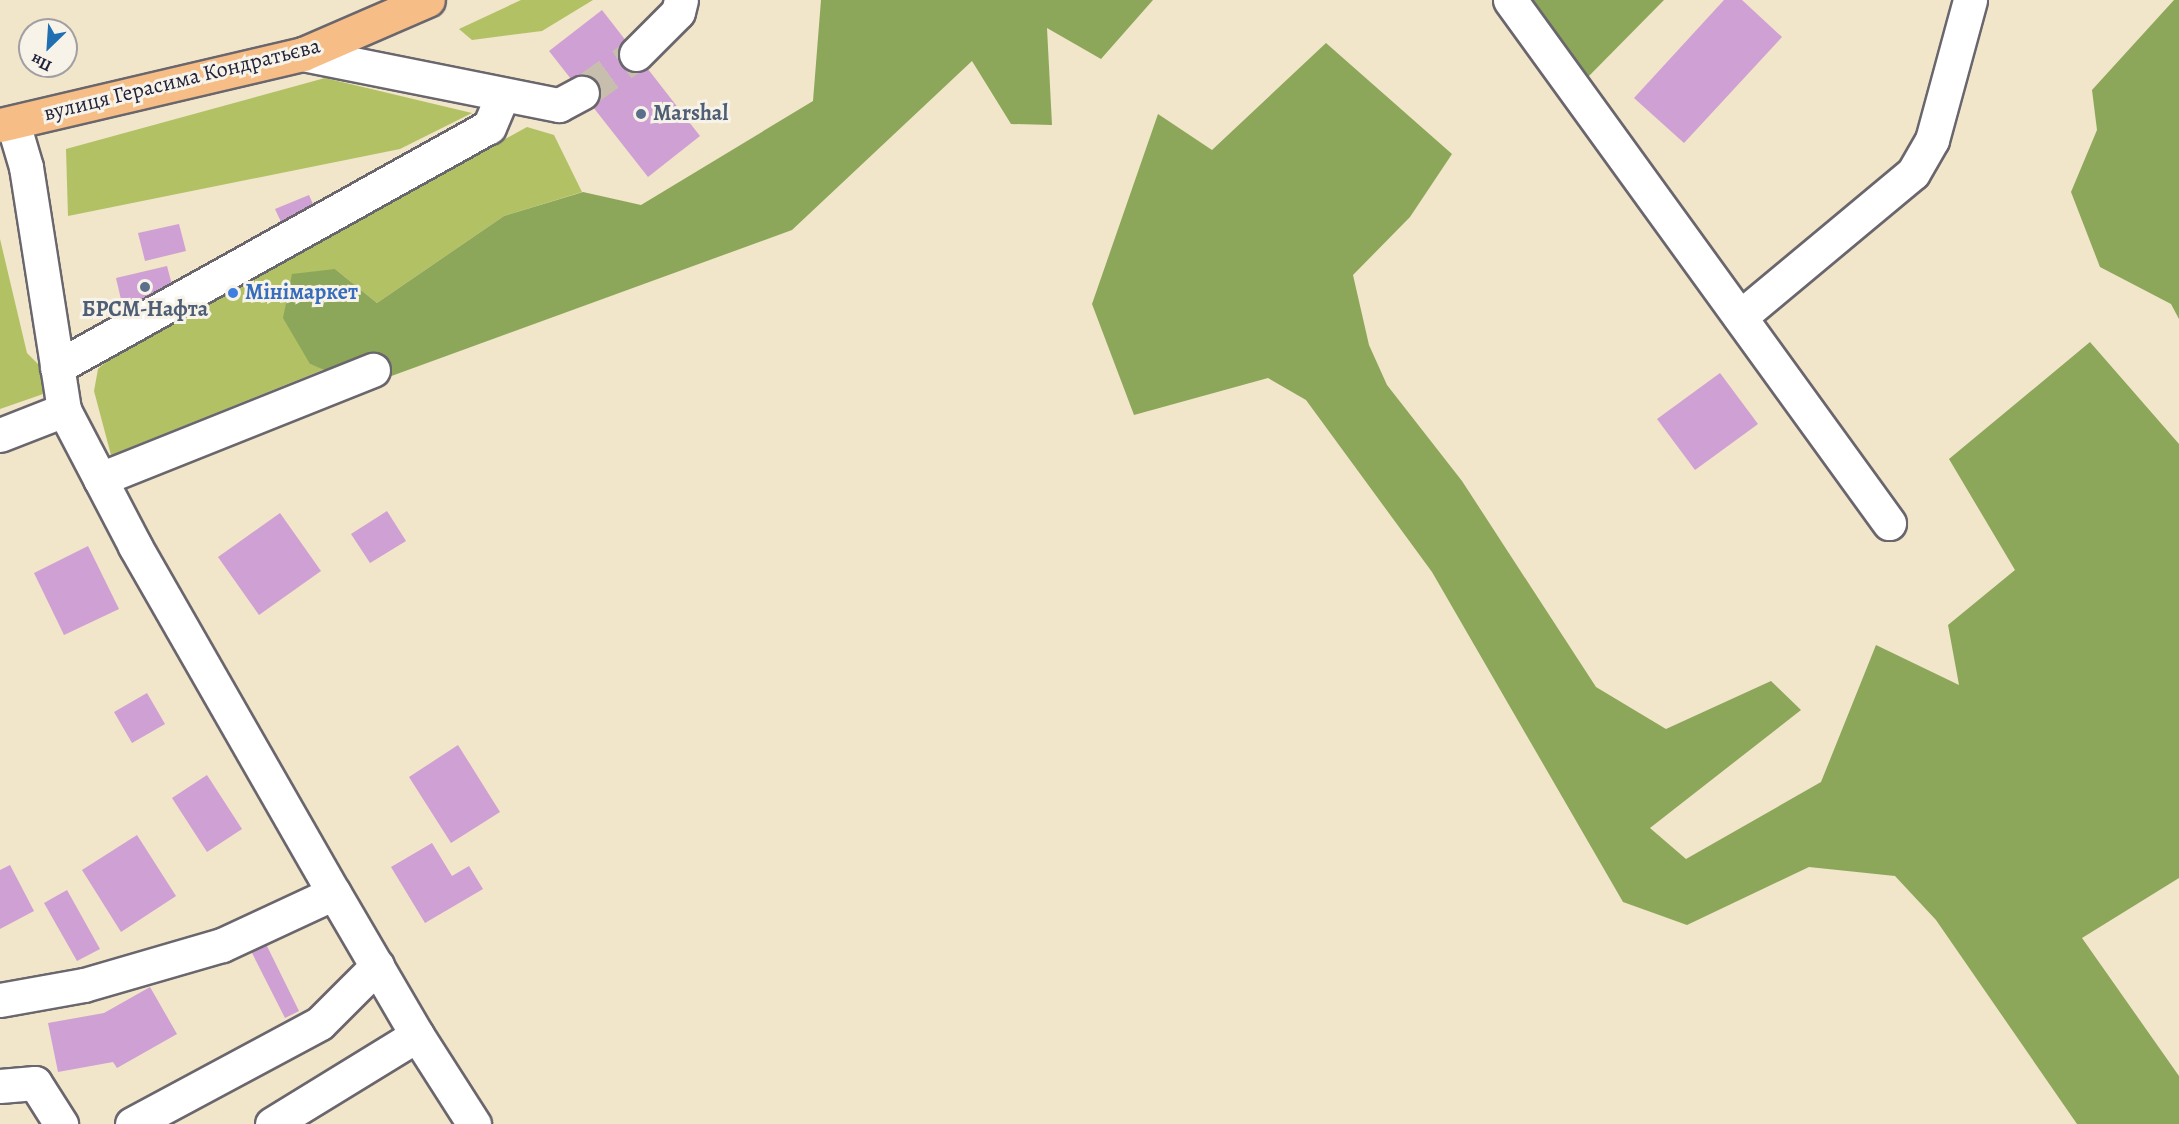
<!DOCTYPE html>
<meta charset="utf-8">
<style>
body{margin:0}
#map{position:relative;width:2179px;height:1124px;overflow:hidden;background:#f1e5ca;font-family:Alegreya,serif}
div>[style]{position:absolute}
.green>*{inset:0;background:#b1c164}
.forest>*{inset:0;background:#8ca75a}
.building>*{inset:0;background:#cfa0d3}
.minor-tunnel>*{height:33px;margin-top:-16.5px;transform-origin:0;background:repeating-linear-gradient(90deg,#c8bead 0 33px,transparent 0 49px)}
.roads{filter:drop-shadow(2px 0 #6a666d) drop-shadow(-2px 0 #6a666d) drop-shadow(0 2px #6a666d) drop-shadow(0 -2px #6a666d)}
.minor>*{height:33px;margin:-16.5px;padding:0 16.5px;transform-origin:16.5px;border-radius:16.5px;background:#fff}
.major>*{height:33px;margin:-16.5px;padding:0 16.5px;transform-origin:16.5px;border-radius:16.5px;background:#f6be86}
.dots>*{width:16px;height:16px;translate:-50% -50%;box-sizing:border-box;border:3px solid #f7f3e8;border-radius:50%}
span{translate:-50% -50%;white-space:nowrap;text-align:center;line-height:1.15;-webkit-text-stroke:6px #f7f3e8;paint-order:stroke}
.street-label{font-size:22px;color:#22223b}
.service-label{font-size:22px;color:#4e5e75;font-weight:700}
.left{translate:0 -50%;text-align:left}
.shop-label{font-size:22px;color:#366cbe;font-weight:700}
.north{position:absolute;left:18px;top:18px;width:60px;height:60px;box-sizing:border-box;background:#f7f3e8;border:2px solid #a29fa3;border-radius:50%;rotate:205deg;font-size:16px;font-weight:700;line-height:24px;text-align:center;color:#22223b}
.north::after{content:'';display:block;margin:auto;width:21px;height:27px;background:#1f6fb2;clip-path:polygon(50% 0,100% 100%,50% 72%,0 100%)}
</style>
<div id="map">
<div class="green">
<div style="clip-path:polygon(521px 0,593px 0,542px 31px,472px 40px,459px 29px)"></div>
<div style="clip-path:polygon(325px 78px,472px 113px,400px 149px,68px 216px,66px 149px)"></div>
<div style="clip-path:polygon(527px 127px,554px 135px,582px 192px,504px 216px,377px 303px,335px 269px,310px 364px,325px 369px,111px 455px,94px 391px,98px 369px,116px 352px)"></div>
<div style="clip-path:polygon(0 239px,27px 353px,41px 367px,46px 393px,0 409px)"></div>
</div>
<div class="forest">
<div style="clip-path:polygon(821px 0,1153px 0,1101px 59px,1047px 28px,1052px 125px,1011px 124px,972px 61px,792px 230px,364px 386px,310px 364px,283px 318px,292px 274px,335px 269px,377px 303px,504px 216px,583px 192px,641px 205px,813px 101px)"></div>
<div style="clip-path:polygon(1527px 0,1664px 0,1585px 80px)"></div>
<div style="clip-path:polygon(2174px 0,2179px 0,2179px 319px,2171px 304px,2100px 267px,2071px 192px,2097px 130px,2092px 90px)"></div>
<div style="clip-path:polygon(1326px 43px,1452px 154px,1410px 217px,1353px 275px,1369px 345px,1387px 385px,1462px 481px,1596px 687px,1666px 729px,1771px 681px,1801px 710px,1650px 828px,1686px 859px,1821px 782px,1876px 645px,1959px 685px,1948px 625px,2015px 570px,1949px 459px,2090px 342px,2179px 444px,2179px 878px,2082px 938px,2179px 1076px,2179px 1124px,2077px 1124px,1936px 920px,1895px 876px,1809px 867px,1687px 925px,1623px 902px,1432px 572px,1306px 400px,1268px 378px,1134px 415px,1092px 304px,1158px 114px,1212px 150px)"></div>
</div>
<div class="building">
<div style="clip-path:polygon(1724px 0,1742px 0,1782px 37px,1684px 143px,1634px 98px)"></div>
<div style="clip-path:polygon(602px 10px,700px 136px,648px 177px,549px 51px)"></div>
<div style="clip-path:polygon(309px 195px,316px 211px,282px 224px,275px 209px)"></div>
<div style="clip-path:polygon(179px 224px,186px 251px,145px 261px,138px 233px)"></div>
<div style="clip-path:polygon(167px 266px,175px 296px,123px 308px,116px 278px)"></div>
<div style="clip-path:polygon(1720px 373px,1758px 424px,1695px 470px,1657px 419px)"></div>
<div style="clip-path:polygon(387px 511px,406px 541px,370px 563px,351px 534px)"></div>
<div style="clip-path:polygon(280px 513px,321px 571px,259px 615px,218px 557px)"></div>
<div style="clip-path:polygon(88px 546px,119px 609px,64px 635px,34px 573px)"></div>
<div style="clip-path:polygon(147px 693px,165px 724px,132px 743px,114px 712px)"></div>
<div style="clip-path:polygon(458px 745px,500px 812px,451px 843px,409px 777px)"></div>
<div style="clip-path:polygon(207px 775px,242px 829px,207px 852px,172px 798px)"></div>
<div style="clip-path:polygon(137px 835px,176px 896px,121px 932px,82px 870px)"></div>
<div style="clip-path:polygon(432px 843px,452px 876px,469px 866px,483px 889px,425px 923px,391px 867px)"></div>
<div style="clip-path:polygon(10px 865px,34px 911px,0 929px,0 870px)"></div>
<div style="clip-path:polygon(67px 890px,100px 949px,77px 961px,44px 903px)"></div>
<div style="clip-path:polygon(265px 942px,299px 1011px,285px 1018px,250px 949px)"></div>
<div style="clip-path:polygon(150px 987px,177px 1034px,117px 1068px,113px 1062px,58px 1072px,48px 1023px,104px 1013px)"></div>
</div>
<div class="minor-tunnel">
<div style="left:582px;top:93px;width:67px;rotate:-35.8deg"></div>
</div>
<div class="roads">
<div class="minor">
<div style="left:1510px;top:0;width:646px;rotate:54.07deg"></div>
<div style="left:303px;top:54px;width:261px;rotate:11.3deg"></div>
<div style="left:559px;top:105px;width:26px;rotate:-28deg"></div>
<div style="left:636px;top:54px;width:59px;rotate:-45deg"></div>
<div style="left:678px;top:12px;width:12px;rotate:-76deg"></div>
<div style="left:13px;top:123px;width:46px;rotate:73.5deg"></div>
<div style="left:26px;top:167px;width:246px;rotate:81.1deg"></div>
<div style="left:64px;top:410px;width:153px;rotate:62.4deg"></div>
<div style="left:135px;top:546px;width:400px;rotate:60.2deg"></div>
<div style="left:334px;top:893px;width:164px;rotate:59.7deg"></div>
<div style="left:417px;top:1035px;width:106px;rotate:57.4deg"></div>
<div style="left:1740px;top:317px;width:225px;rotate:-39.8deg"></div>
<div style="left:1913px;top:173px;width:38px;rotate:-60deg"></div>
<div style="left:1932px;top:140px;width:145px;rotate:-74.8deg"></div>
<div style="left:57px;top:367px;width:494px;rotate:-29.1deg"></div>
<div style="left:489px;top:127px;width:34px;rotate:-67deg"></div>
<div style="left:0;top:435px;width:69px;rotate:-21.3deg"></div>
<div style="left:100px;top:479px;width:294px;rotate:-21.8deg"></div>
<div style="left:0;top:1000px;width:85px;rotate:-10.1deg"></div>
<div style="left:84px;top:985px;width:144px;rotate:-16.2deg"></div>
<div style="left:222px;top:945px;width:123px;rotate:-24.9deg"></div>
<div style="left:0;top:1086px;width:35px;rotate:-5deg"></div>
<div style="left:35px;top:1083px;width:49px;rotate:57.6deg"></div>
<div style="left:132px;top:1124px;width:213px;rotate:-28.2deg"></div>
<div style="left:320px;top:1023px;width:81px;rotate:-45deg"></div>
<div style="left:272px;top:1124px;width:170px;rotate:-31.5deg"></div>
</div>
<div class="major">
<div style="left:0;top:125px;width:311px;rotate:-13.2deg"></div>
<div style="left:303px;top:54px;width:136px;rotate:-23.4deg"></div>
</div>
</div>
<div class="dots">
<div style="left:641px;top:114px;background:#5c6f8a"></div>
<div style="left:145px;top:287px;background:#5c6f8a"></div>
<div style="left:233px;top:293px;background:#3f7fe0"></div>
</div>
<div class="street-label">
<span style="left:182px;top:80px;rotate:-14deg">вулиця Герасима Кондратьєва</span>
</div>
<div class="service-label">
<span class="left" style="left:653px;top:114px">Marshal</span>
<span style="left:145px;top:310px">БРСМ-Нафта</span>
</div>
<div class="shop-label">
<span class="left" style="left:245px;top:293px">Мінімаркет</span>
</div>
<div class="north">Пн</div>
</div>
